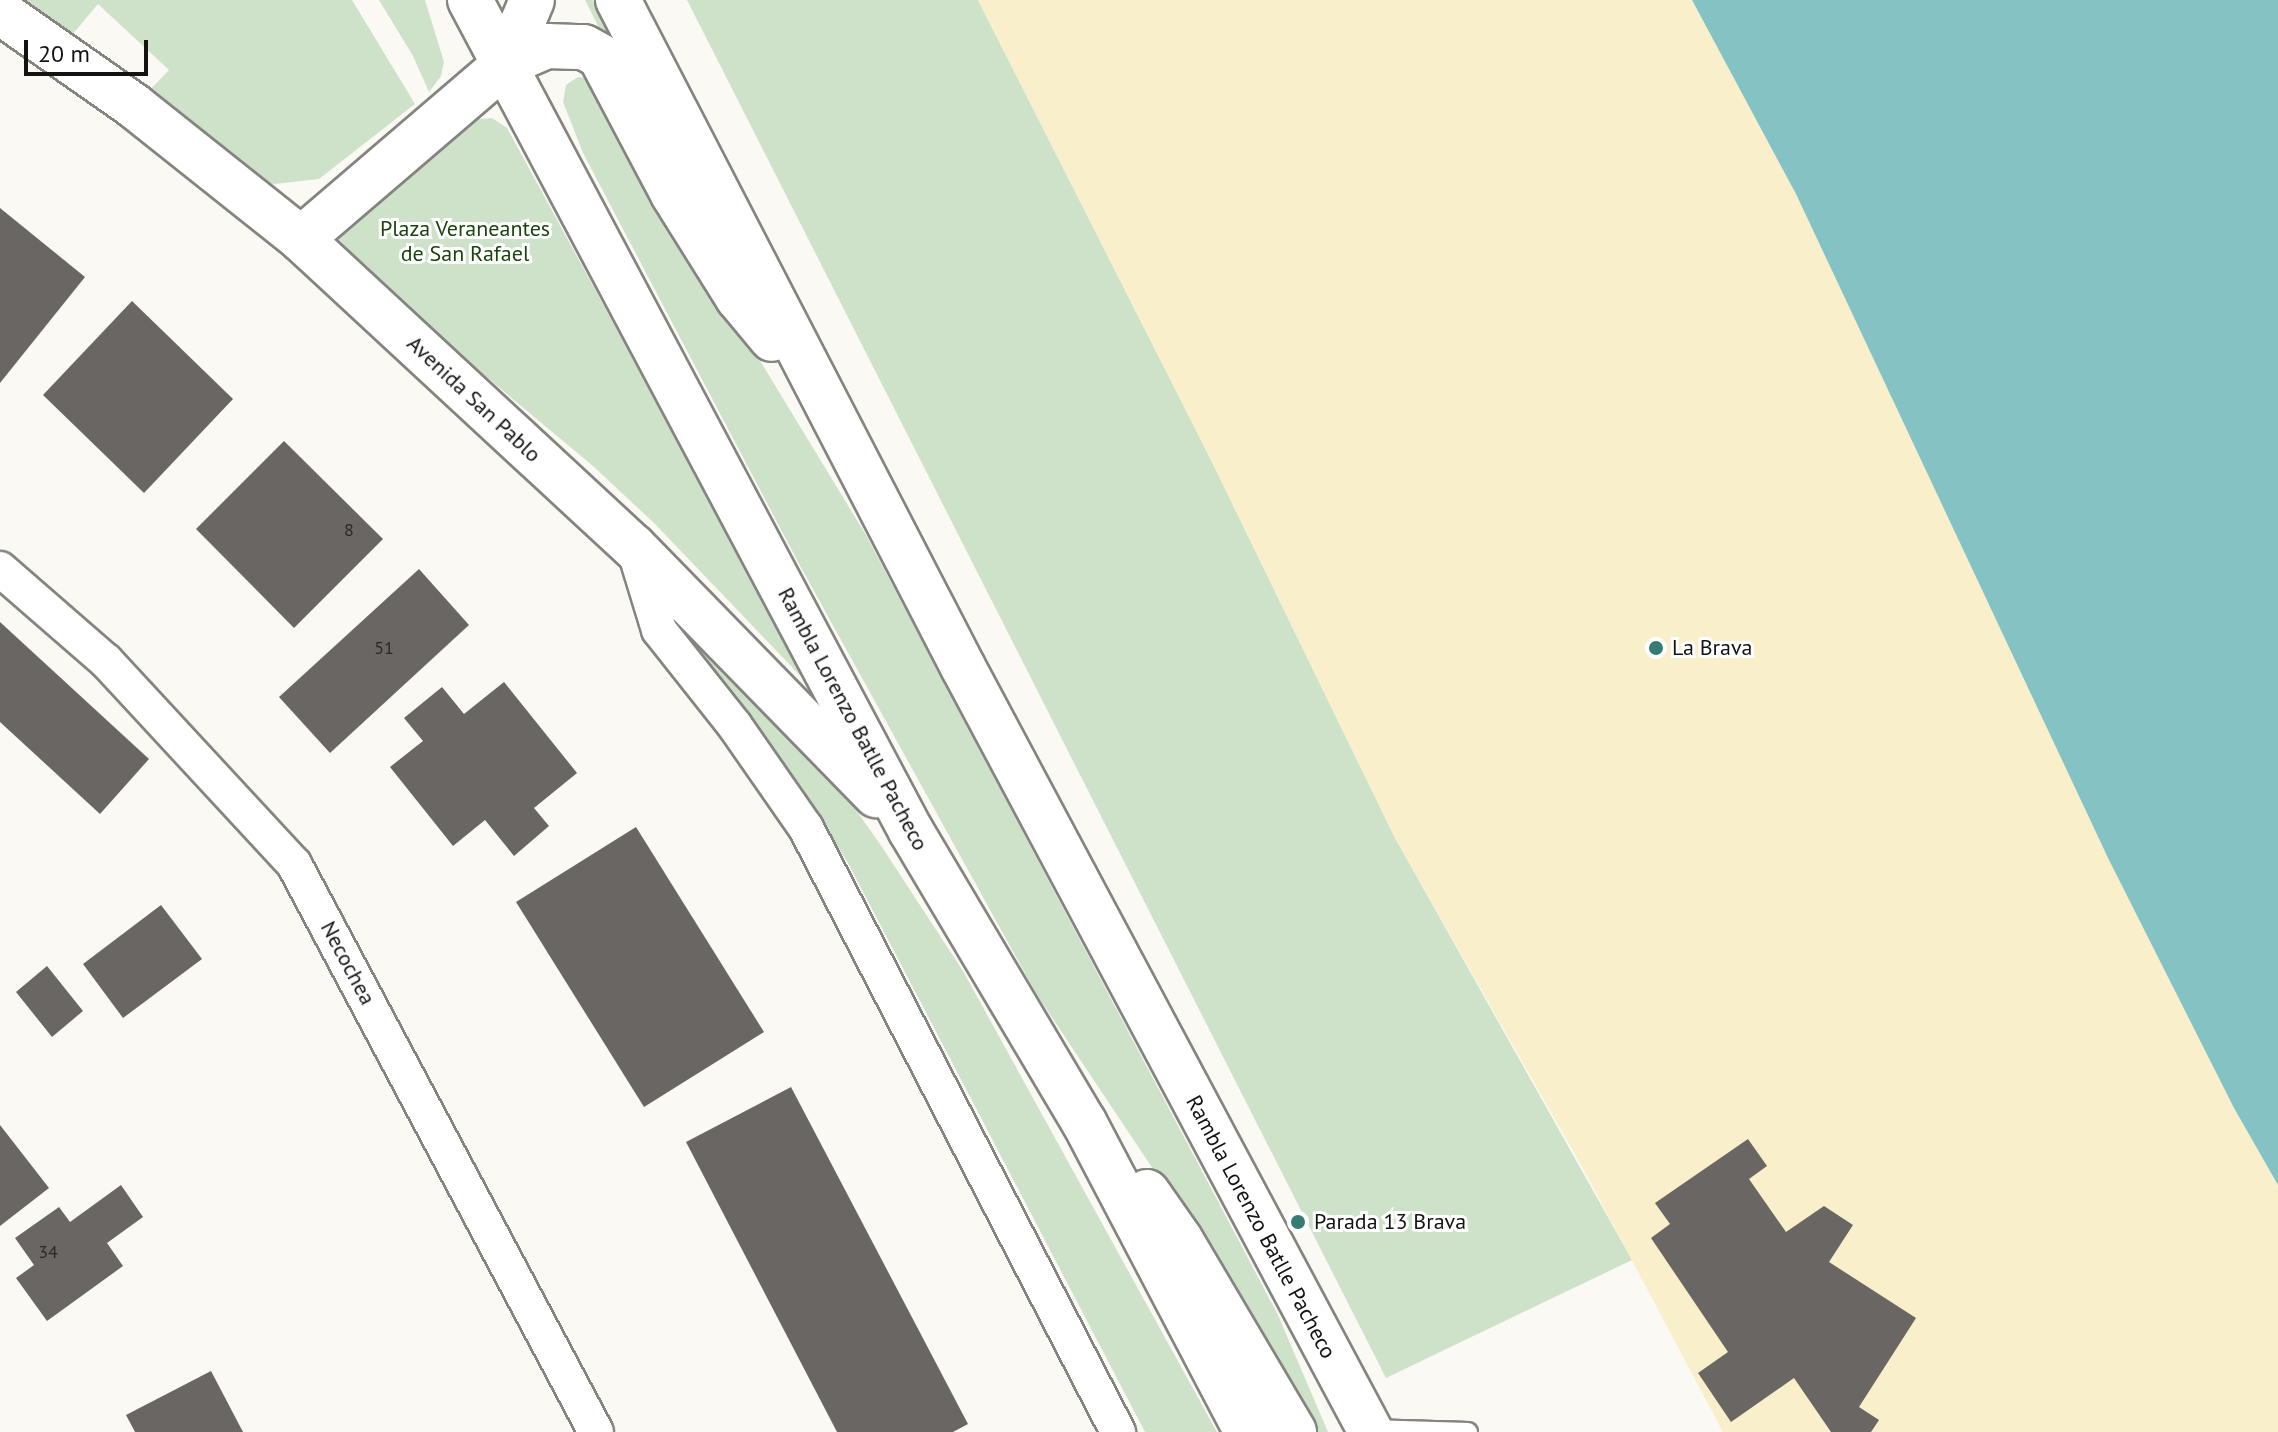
<!DOCTYPE html>
<style>
body{margin:0}
#map{position:relative;width:2278px;height:1432px;overflow:hidden;background:#faf9f4;font-family:"PT Sans",sans-serif}
div>[style]{position:absolute}
.green>*{inset:0;background:#cee2c9}
.sand>*{inset:0;background:#f9efca}
.water>*{inset:0;background:#85c2c4}
.building>*{inset:0;background:#6a6664}
.roads{filter:drop-shadow(2px 0 #858480) drop-shadow(-2px 0 #858480) drop-shadow(0 2px #858480) drop-shadow(0 -2px #858480)}
.lane>*{height:18px;margin:-9px;padding:0 9px;transform-origin:9px;border-radius:9px;background:#fff}
.street>*{height:34px;margin:-17px;padding:0 17px;transform-origin:17px;border-radius:17px;background:#fff}
.secondary>*{height:44px;margin:-22px;padding:0 22px;transform-origin:22px;border-radius:22px;background:#fff}
.dots>*{width:22px;height:22px;translate:-50% -50%;box-sizing:border-box;border:4px solid #fff;border-radius:50%}
span{translate:-50% -50%;white-space:nowrap;text-align:center;line-height:1.15;-webkit-text-stroke:6px #fff;paint-order:stroke}
.number-label{font-size:18px;color:#2a2826}
.number-label span{-webkit-text-stroke-width:0}
.park-label{font-size:22px;color:#1b430e}
.street-label{font-size:22px;color:#141312}
.poi-label{font-size:22px;color:#141312}
.left{translate:0 -50%;text-align:left}
.scale{position:absolute;left:24px;top:40px;width:124px;height:36px;box-sizing:border-box;border:4px solid #141312;border-top:0;padding-left:10px;font-size:24px;line-height:28px;white-space:nowrap;color:#141312;-webkit-text-stroke:6px #fff;paint-order:stroke}
</style>
<div id="map">
<div class="green">
<div style="clip-path:polygon(15px 0,352px 0,415px 104px,319px 179px,274px 184px,250px 180px,146px 94px,169px 70px,98px 4px,71px 36px)"></div>
<div style="clip-path:polygon(379px 0,425px 0,444px 62px,441px 76px,429px 92px,413px 56px)"></div>
<div style="clip-path:polygon(585px 0,593px 0,684px 180px,677px 183px)"></div>
<div style="clip-path:polygon(687px 0,978px 0,1210px 458px,1395px 838px,1632px 1260px,1386px 1378px)"></div>
<div style="clip-path:polygon(578px 77px,588px 78px,866px 535px,1278px 1315px,1328px 1432px,1311px 1432px,1193px 1229px,1037px 995px,798px 562px,583px 153px,563px 102px,566px 85px)"></div>
<div style="clip-path:polygon(492px 118px,507px 128px,813px 689px,655px 524px,593px 466px,337px 252px,335px 240px,339px 229px,466px 120px)"></div>
<div style="clip-path:polygon(688px 628px,821px 761px,880px 844px,963px 971px,1217px 1432px,1145px 1432px,848px 863px,796px 780px,688px 634px)"></div>
</div>
<div class="sand">
<div style="clip-path:polygon(978px 0,1692px 0,1796px 194px,2109px 860px,2234px 1108px,2278px 1185px,2278px 1432px,1723px 1432px,1585px 1172px,1395px 838px,1210px 458px)"></div>
</div>
<div class="water">
<div style="clip-path:polygon(1692px 0,2278px 0,2278px 1185px,2234px 1108px,2109px 860px,1796px 194px)"></div>
</div>
<div class="building">
<div style="clip-path:polygon(0 208px,85px 277px,0 383px)"></div>
<div style="clip-path:polygon(132px 301px,233px 399px,144px 493px,43px 395px)"></div>
<div style="clip-path:polygon(284px 441px,383px 539px,294px 628px,196px 529px)"></div>
<div style="clip-path:polygon(419px 569px,469px 625px,330px 753px,279px 697px)"></div>
<div style="clip-path:polygon(0 622px,149px 759px,100px 814px,0 722px)"></div>
<div style="clip-path:polygon(504px 682px,577px 773px,534px 808px,549px 826px,514px 856px,485px 820px,453px 846px,390px 767px,423px 741px,404px 718px,442px 687px,464px 714px)"></div>
<div style="clip-path:polygon(636px 827px,764px 1032px,644px 1107px,516px 902px)"></div>
<div style="clip-path:polygon(161px 905px,202px 959px,123px 1018px,83px 964px)"></div>
<div style="clip-path:polygon(47px 966px,83px 1011px,52px 1037px,16px 992px)"></div>
<div style="clip-path:polygon(791px 1087px,968px 1424px,953px 1432px,837px 1432px,686px 1142px)"></div>
<div style="clip-path:polygon(0 1125px,49px 1188px,0 1226px)"></div>
<div style="clip-path:polygon(1748px 1139px,1767px 1166px,1749px 1179px,1786px 1232px,1824px 1206px,1853px 1225px,1829px 1262px,1916px 1318px,1859px 1407px,1879px 1420px,1871px 1432px,1831px 1432px,1794px 1378px,1731px 1422px,1698px 1373px,1728px 1352px,1651px 1238px,1670px 1224px,1655px 1203px)"></div>
<div style="clip-path:polygon(121px 1185px,143px 1217px,107px 1243px,123px 1266px,47px 1321px,16px 1278px,34px 1265px,15px 1238px,59px 1207px,70px 1222px)"></div>
<div style="clip-path:polygon(211px 1371px,243px 1432px,135px 1432px,126px 1415px)"></div>
</div>
<div class="roads">
<div class="lane">
<div style="left:1369px;top:1429px;width:99px;rotate:1.7deg"></div>
</div>
<div class="street">
<div style="left:634px;top:548px;width:86px;rotate:73deg"></div>
<div style="left:659px;top:630px;width:122px;rotate:51.6deg"></div>
<div style="left:735px;top:726px;width:124px;rotate:55.2deg"></div>
<div style="left:806px;top:828px;width:680px;rotate:62.68deg"></div>
<div style="left:0;top:569px;width:140px;rotate:41deg"></div>
<div style="left:106px;top:661px;width:277px;rotate:47.2deg"></div>
<div style="left:294px;top:864px;width:643px;rotate:62deg"></div>
</div>
<div class="secondary">
<div style="left:470px;top:0;width:941px;rotate:62.05deg"></div>
<div style="left:911px;top:831px;width:339px;rotate:59.3deg"></div>
<div style="left:1084px;top:1122px;width:350px;rotate:62.3deg"></div>
<div style="left:618px;top:0;width:751px;rotate:62.65deg"></div>
<div style="left:963px;top:667px;width:867px;rotate:61.93deg"></div>
<div style="left:0;top:12px;width:164px;rotate:35deg"></div>
<div style="left:134px;top:106px;width:213px;rotate:38.5deg"></div>
<div style="left:301px;top:239px;width:454px;rotate:42.8deg"></div>
<div style="left:634px;top:547px;width:347px;rotate:45.7deg"></div>
<div style="left:505px;top:64px;width:69px;rotate:-67.1deg"></div>
<div style="left:301px;top:239px;width:269px;rotate:-40.6deg"></div>
<div style="left:505px;top:64px;width:46px;rotate:-23.2deg"></div>
<div style="left:547px;top:46px;width:37px;rotate:2deg"></div>
<div style="left:584px;top:47px;width:18px;rotate:29deg"></div>
<div style="left:600px;top:56px;width:156px;rotate:62.1deg"></div>
<div style="left:673px;top:194px;width:123px;rotate:58deg"></div>
<div style="left:738px;top:298px;width:53px;rotate:50.3deg"></div>
<div style="left:1147px;top:1192px;width:57px;rotate:54.9deg"></div>
<div style="left:1180px;top:1239px;width:224px;rotate:59.4deg"></div>
</div>
</div>
<div class="dots">
<div style="left:1656px;top:648px;background:#367c72"></div>
<div style="left:1298px;top:1222px;background:#367c72"></div>
</div>
<div class="number-label">
<span style="left:349px;top:530px">8</span>
<span style="left:384px;top:648px">51</span>
<span style="left:48px;top:1252px">34</span>
</div>
<div class="park-label">
<span style="left:465px;top:241px">Plaza Veraneantes<br>de San Rafael</span>
</div>
<div class="street-label">
<span style="left:474px;top:399px;rotate:43deg">Avenida San Pablo</span>
<span style="left:853px;top:719px;rotate:62deg">Rambla Lorenzo Batlle Pacheco</span>
<span style="left:348px;top:963px;rotate:62deg">Necochea</span>
<span style="left:1261px;top:1227px;rotate:62deg">Rambla Lorenzo Batlle Pacheco</span>
</div>
<div class="poi-label">
<span class="left" style="left:1672px;top:648px">La Brava</span>
<span class="left" style="left:1314px;top:1222px">Parada 13 Brava</span>
</div>
<div class="scale">20 m</div>
</div>
